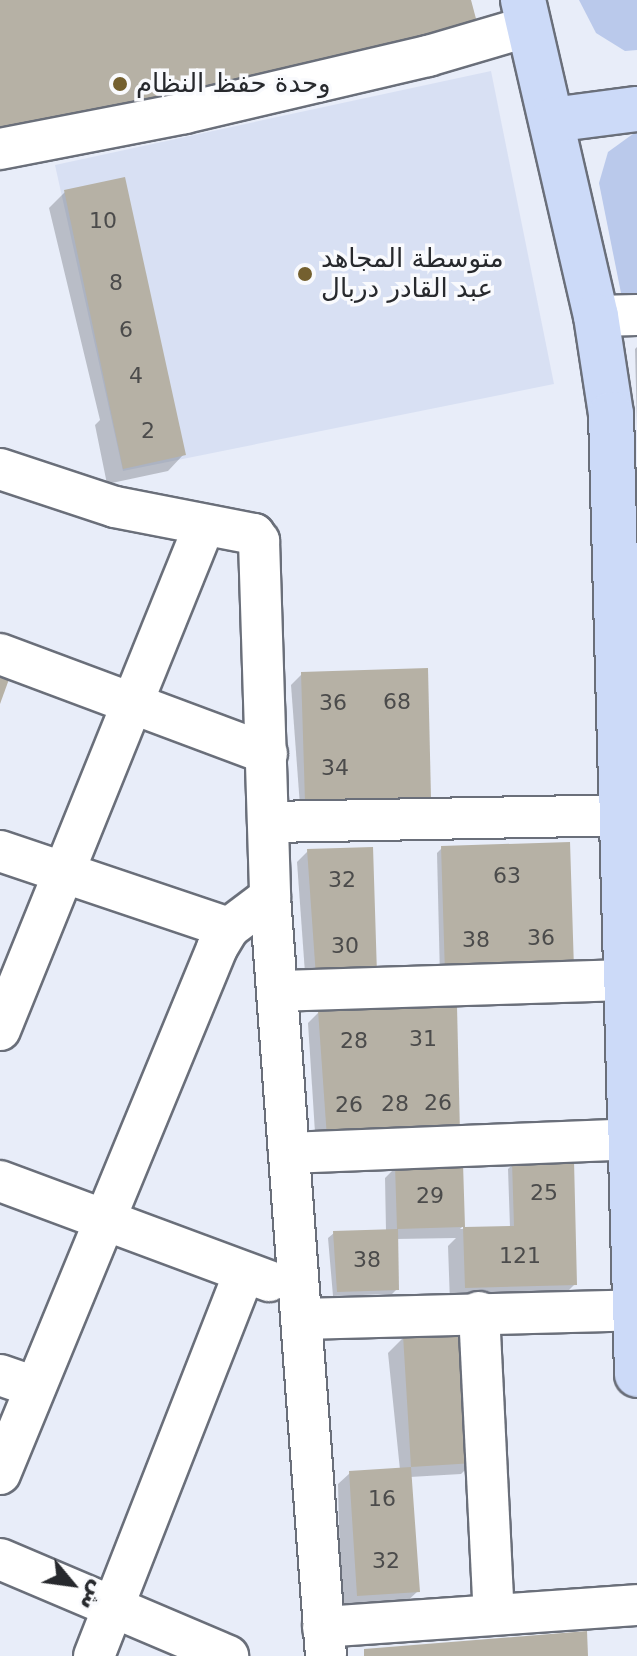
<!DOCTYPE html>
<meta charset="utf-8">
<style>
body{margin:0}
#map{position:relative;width:637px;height:1656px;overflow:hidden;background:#e8edf9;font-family:"DejaVu Sans","Noto Sans Arabic",sans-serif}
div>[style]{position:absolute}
.built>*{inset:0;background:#d8e0f3}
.green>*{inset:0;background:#bac9eb}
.shadow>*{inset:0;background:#0003}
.building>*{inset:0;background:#b6b1a5}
.roads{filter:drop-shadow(2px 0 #6a6f7a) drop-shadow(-2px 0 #6a6f7a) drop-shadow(0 2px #6a6f7a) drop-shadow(0 -2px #6a6f7a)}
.minor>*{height:40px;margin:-20px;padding:0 20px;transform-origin:20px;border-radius:20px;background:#fff}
.major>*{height:44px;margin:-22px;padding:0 22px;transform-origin:22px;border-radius:22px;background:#ccdaf8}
.dots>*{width:22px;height:22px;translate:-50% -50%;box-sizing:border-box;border:4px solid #f9fafd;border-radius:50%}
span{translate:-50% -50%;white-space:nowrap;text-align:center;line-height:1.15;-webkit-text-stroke:7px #f9fafd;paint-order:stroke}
.number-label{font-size:22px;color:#4b4b4b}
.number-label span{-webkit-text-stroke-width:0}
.poi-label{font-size:26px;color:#27292d}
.left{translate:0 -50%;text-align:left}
.north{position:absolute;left:32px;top:1544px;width:80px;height:80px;-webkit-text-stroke:6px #f9fafd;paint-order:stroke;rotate:119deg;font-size:22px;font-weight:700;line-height:32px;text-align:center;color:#27292d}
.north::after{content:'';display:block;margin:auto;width:28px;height:36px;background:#27292d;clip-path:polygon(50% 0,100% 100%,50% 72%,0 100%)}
</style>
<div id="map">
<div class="built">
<div style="clip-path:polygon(491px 71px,554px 384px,123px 471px,55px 165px)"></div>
</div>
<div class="green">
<div style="clip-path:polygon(579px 0,637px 0,637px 50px,625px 51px,596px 33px)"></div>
<div style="clip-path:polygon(637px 131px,637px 293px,621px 293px,599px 183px,608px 152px)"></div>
</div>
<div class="shadow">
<div style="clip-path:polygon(65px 192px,184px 454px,168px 471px,107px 484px,95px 425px,100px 420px,49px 208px)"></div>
<div style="clip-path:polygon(637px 347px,637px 427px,635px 349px)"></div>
<div style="clip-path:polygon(302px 674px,429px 797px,413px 813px,300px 806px,291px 685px)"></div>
<div style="clip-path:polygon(568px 844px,440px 978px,437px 853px,442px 848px)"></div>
<div style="clip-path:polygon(308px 851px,375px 975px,306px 987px,297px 862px)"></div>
<div style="clip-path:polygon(455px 1008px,316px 1148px,308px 1023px,319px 1012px)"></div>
<div style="clip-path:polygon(513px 1164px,575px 1284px,559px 1300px,450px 1303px,448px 1246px,456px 1238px,396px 1239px,397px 1289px,392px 1294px,333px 1296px,328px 1238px,334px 1233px,386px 1231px,385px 1178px,396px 1167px,462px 1227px,460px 1229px,510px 1228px,508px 1169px)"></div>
<div style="clip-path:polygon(404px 1337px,472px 1463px,461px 1474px,410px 1477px,418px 1591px,401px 1607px,341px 1611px,338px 1484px,350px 1473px,400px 1470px,388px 1353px)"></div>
</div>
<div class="building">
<div style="clip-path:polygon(0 0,471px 0,479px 30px,0 138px)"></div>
<div style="clip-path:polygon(125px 177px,186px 455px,123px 469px,64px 190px)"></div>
<div style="clip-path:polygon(0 667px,12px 671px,0 704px)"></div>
<div style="clip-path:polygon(428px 668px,431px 798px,305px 801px,301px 672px)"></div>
<div style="clip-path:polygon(570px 842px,574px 969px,445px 974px,441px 846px)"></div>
<div style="clip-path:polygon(373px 847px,377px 975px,316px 977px,307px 849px)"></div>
<div style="clip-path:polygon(457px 1006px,460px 1134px,327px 1138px,318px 1010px)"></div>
<div style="clip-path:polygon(574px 1160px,577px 1285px,465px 1288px,463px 1227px,397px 1229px,395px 1165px,463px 1163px,465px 1227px,514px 1226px,512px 1162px)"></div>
<div style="clip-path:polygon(398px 1229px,399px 1290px,337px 1292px,333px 1231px)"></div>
<div style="clip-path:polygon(466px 1331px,474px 1463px,411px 1467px,420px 1592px,357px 1596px,349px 1471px,411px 1467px,403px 1335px)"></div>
<div style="clip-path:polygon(587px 1631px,588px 1656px,364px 1656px,364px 1649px)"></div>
</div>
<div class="roads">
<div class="minor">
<div style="left:0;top:149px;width:188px;rotate:-11deg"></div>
<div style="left:185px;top:113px;width:250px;rotate:-13.2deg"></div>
<div style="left:428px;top:56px;width:106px;rotate:-16.4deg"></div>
<div style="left:596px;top:316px;width:41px;rotate:-1.4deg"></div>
<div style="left:0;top:469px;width:121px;rotate:18.3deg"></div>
<div style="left:115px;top:507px;width:142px;rotate:11deg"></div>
<div style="left:254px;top:534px;width:9px;rotate:54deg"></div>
<div style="left:259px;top:541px;width:356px;rotate:88.2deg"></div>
<div style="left:270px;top:897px;width:761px;rotate:85.78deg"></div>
<div style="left:0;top:654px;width:285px;rotate:20.5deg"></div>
<div style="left:270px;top:822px;width:367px;rotate:-1.1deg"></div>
<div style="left:0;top:851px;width:242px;rotate:18.6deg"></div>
<div style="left:278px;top:991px;width:359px;rotate:-1.8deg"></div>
<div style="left:0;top:1030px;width:544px;rotate:-67.96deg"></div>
<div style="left:289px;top:1153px;width:348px;rotate:-2.3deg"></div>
<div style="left:0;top:1181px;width:287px;rotate:20.4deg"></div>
<div style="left:479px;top:1312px;width:302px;rotate:87.2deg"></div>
<div style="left:302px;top:1319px;width:335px;rotate:-1.5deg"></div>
<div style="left:0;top:1375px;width:36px;rotate:19deg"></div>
<div style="left:0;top:1474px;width:569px;rotate:-67.58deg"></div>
<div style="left:217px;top:948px;width:23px;rotate:-59deg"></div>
<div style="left:229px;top:928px;width:51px;rotate:-37.1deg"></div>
<div style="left:0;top:1559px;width:248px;rotate:23deg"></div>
<div style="left:323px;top:1627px;width:315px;rotate:-4deg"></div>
<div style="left:94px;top:1656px;width:411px;rotate:-68.6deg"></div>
</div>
<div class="major">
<div style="left:523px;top:0;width:324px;rotate:77deg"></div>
<div style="left:596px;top:316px;width:99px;rotate:81.3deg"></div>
<div style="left:611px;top:414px;width:961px;rotate:88.45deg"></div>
<div style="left:552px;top:120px;width:86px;rotate:-7.4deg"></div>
</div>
</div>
<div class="dots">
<div style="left:120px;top:84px;background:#74602f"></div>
<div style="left:305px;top:274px;background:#74602f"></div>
</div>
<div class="number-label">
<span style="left:103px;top:221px">10</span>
<span style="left:116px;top:283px">8</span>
<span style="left:126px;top:330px">6</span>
<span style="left:136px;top:376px">4</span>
<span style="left:148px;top:431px">2</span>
<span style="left:397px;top:702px">68</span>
<span style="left:333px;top:703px">36</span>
<span style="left:335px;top:768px">34</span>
<span style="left:507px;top:876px">63</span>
<span style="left:342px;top:880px">32</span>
<span style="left:541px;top:938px">36</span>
<span style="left:476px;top:940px">38</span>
<span style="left:345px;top:946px">30</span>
<span style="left:423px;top:1039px">31</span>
<span style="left:354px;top:1041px">28</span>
<span style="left:438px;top:1103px">26</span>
<span style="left:395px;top:1104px">28</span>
<span style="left:349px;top:1105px">26</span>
<span style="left:544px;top:1193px">25</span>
<span style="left:430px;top:1196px">29</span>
<span style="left:520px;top:1256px">121</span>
<span style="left:367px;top:1260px">38</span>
<span style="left:382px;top:1499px">16</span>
<span style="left:386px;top:1561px">32</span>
</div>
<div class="poi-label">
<span class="left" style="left:136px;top:84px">وحدة حفظ النظام</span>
<span class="left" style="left:321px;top:274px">متوسطة المجاهد<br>عبد القادر دربال</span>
</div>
<div class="north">ش</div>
</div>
